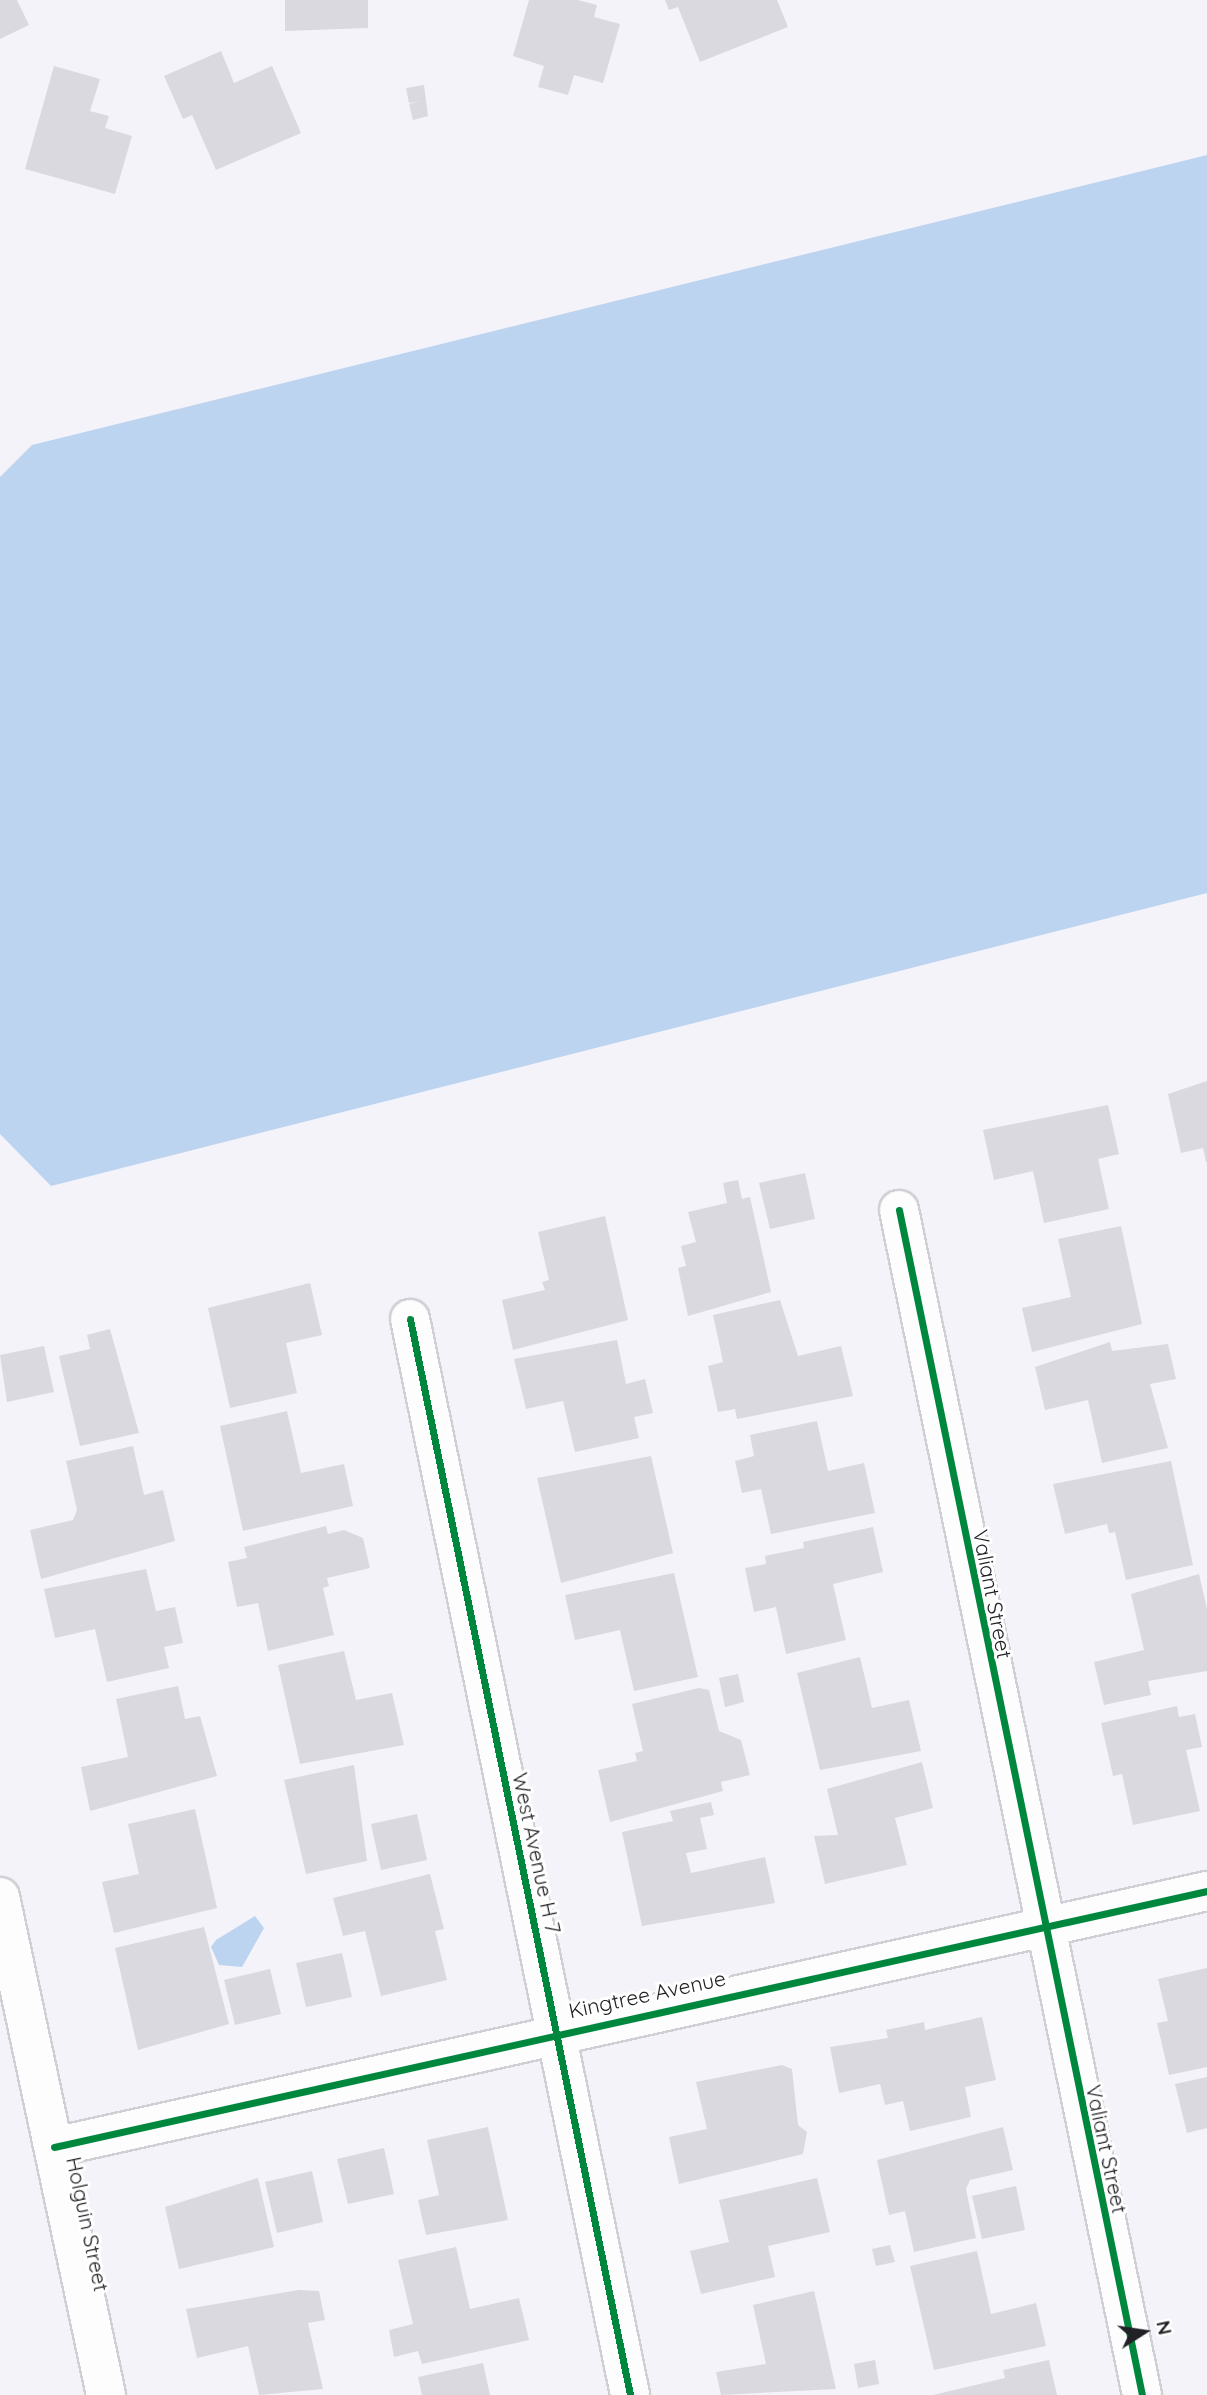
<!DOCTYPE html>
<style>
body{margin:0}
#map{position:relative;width:1207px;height:2395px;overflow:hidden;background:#f4f3fa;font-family:Quicksand,sans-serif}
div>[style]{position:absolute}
.water>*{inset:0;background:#bdd4f0}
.building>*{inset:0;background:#dad9df}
.roads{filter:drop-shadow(2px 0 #d0cfd5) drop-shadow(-2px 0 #d0cfd5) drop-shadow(0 2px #d0cfd5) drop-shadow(0 -2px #d0cfd5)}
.minor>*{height:38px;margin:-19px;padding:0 19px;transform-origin:19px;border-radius:19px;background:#fdfdfe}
.cycleway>*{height:7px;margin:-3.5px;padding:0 3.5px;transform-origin:3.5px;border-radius:3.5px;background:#00873e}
span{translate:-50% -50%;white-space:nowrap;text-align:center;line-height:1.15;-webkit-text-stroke:6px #fff;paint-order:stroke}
.street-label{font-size:21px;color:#222226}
.north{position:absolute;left:1109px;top:2297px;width:70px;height:70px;-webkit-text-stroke:5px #fff;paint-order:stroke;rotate:78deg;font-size:19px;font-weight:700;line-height:28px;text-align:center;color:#222226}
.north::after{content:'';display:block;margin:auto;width:24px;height:32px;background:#222226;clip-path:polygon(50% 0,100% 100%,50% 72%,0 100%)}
</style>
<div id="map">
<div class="water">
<div style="clip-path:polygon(1207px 155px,1207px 893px,51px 1186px,0 1134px,0 477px,32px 445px)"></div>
<div style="clip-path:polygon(255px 1916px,264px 1928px,242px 1967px,219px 1965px,211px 1947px,216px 1940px)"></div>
</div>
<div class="building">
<div style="clip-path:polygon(0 0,17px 0,29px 25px,0 39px)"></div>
<div style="clip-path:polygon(285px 0,368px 0,368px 28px,285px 31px)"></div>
<div style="clip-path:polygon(529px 0,578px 0,597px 5px,594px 17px,620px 24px,603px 83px,574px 75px,568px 95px,538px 87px,544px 66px,513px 56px)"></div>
<div style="clip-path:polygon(665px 0,777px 0,788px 27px,700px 62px,678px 7px,669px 10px)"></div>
<div style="clip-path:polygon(221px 51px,234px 83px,272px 66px,301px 133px,216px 170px,192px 115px,183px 119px,164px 76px)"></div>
<div style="clip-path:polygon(54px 66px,100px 79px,90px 111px,109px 116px,105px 128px,132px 136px,115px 194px,25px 169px)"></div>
<div style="clip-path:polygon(424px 85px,428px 116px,413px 120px,409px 104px,420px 101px,409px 103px,406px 88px)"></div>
<div style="clip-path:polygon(1207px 1081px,1207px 1162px,1206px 1162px,1203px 1148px,1181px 1153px,1168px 1094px)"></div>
<div style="clip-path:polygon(1108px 1105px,1119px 1154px,1098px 1159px,1109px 1209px,1044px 1223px,1033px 1171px,994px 1180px,983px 1130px)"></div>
<div style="clip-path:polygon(805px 1173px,815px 1219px,770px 1229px,759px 1183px)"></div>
<div style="clip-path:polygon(738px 1180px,742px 1199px,750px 1197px,771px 1292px,688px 1316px,678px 1268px,686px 1266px,681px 1246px,696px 1242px,688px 1212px,727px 1203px,723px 1183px)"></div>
<div style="clip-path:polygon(605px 1216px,628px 1320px,513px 1350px,502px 1300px,545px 1290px,542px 1282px,549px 1280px,538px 1232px)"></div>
<div style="clip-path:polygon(1121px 1226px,1142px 1324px,1032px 1352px,1022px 1308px,1071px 1297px,1058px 1239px)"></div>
<div style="clip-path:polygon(310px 1283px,322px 1335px,286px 1343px,297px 1393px,230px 1408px,208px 1308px)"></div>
<div style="clip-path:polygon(780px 1300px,798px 1356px,841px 1346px,853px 1396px,737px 1419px,735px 1409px,718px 1412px,708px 1366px,723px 1362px,713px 1315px)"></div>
<div style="clip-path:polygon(110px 1329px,139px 1433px,80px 1446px,59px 1356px,90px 1349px,87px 1335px)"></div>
<div style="clip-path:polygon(617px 1340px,626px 1384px,645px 1379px,653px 1413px,634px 1417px,639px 1438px,575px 1452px,563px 1401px,526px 1409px,514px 1359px)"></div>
<div style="clip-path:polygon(1110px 1342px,1112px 1351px,1168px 1344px,1176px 1379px,1150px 1384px,1168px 1448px,1102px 1463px,1088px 1400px,1045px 1410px,1035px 1367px)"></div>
<div style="clip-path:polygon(44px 1346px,54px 1392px,7px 1402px,0 1355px)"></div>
<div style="clip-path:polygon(287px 1411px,301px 1473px,344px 1464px,353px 1506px,243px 1531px,220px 1426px)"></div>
<div style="clip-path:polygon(817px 1421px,828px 1471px,864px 1463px,875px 1513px,771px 1534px,761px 1489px,742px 1493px,735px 1461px,754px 1456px,750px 1435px)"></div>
<div style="clip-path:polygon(133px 1446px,144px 1495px,163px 1490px,175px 1541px,41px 1579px,30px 1530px,73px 1520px,77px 1510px,66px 1461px)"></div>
<div style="clip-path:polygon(651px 1456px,673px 1553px,561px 1583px,537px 1478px)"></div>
<div style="clip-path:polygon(1171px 1461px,1193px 1565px,1126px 1580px,1115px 1532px,1109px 1533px,1107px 1524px,1065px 1534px,1053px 1484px)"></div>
<div style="clip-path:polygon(326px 1526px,328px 1534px,344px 1530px,363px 1538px,370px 1568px,327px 1578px,329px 1586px,323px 1588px,334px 1635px,268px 1651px,258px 1603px,237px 1607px,228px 1562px,247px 1558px,244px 1547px)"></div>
<div style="clip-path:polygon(873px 1527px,883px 1572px,833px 1584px,846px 1640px,786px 1654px,776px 1607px,754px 1612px,745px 1568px,766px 1564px,765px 1556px,804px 1548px,803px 1542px)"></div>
<div style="clip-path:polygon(146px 1569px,156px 1611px,175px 1607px,183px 1643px,164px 1647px,169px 1668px,107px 1682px,95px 1629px,55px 1638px,44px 1589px)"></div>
<div style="clip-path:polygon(674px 1573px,698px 1677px,634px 1691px,620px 1630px,575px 1640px,565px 1595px)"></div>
<div style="clip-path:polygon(1199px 1574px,1207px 1609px,1207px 1671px,1148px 1681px,1151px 1695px,1104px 1705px,1094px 1662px,1144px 1650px,1131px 1594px)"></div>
<div style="clip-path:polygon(344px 1651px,356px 1700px,392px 1693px,404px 1745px,300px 1764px,278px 1665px)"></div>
<div style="clip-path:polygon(860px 1657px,872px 1708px,909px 1700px,921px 1751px,820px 1770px,797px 1673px)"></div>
<div style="clip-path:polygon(738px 1674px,744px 1702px,725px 1707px,719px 1678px)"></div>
<div style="clip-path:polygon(178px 1686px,185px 1719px,200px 1716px,217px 1776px,90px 1811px,81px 1767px,128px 1757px,116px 1699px)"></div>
<div style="clip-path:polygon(699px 1688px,709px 1690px,719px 1731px,741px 1740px,750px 1775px,721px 1782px,723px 1791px,610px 1822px,598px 1770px,637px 1761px,635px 1753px,643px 1751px,632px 1704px)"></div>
<div style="clip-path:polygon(1177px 1706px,1179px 1717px,1195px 1714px,1202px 1747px,1186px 1750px,1200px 1811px,1133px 1825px,1122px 1774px,1113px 1776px,1101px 1723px)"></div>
<div style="clip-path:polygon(922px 1762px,933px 1808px,895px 1818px,907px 1865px,825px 1884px,814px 1836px,838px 1835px,827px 1789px)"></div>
<div style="clip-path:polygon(354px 1765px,367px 1861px,306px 1874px,284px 1780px)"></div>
<div style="clip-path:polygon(711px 1802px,714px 1815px,700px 1818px,707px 1849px,686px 1853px,691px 1873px,765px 1857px,775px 1903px,642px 1926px,622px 1832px,673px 1821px,670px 1811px)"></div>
<div style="clip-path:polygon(195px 1809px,217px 1908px,114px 1933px,102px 1882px,139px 1874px,128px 1824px)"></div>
<div style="clip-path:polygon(417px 1814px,427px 1860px,381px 1870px,371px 1824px)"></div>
<div style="clip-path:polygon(430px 1874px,444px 1929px,435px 1931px,447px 1980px,381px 1996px,365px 1931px,343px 1936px,333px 1898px)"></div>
<div style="clip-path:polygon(204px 1927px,229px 2024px,138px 2050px,115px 1948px)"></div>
<div style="clip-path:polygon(342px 1953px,352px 1997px,306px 2007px,296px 1963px)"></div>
<div style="clip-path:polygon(1207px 1968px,1207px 2067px,1169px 2075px,1157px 2023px,1168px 2021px,1158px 1979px)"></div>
<div style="clip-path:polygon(270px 1969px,281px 2014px,235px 2025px,224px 1980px)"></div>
<div style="clip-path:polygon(982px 2017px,996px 2080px,965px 2087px,971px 2117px,910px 2131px,903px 2101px,885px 2105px,880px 2084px,839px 2093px,830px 2047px,888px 2038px,886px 2030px,924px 2022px,925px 2030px)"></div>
<div style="clip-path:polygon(782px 2065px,792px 2069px,798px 2125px,807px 2132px,803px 2154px,679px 2184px,669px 2137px,707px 2129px,696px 2082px)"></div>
<div style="clip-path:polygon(1207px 2077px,1207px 2128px,1187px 2133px,1175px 2084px)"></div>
<div style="clip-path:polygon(488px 2127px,508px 2220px,426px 2235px,418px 2200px,439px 2195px,427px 2140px)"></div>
<div style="clip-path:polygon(1003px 2127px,1013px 2170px,970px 2180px,966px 2189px,976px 2238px,914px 2252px,905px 2211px,889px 2215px,877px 2160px)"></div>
<div style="clip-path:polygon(384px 2148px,394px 2194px,348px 2204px,337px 2159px)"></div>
<div style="clip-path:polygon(312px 2171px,323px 2222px,277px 2233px,265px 2182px)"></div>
<div style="clip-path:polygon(258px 2178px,274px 2247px,179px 2269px,165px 2207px)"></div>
<div style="clip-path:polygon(817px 2178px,830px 2232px,768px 2246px,775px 2277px,701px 2294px,690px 2251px,729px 2242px,719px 2200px)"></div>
<div style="clip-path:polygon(1016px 2186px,1025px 2230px,982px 2239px,972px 2196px)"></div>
<div style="clip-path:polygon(890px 2245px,895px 2262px,876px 2266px,872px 2249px)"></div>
<div style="clip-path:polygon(456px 2247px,470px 2309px,519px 2298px,529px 2340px,422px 2364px,418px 2351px,394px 2357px,389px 2330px,413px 2324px,398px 2260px)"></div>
<div style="clip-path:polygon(977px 2251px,991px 2314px,1036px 2303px,1046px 2346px,934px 2370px,910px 2266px)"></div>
<div style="clip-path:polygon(299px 2290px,319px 2291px,325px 2320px,308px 2323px,323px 2389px,259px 2395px,248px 2346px,197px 2358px,186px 2309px)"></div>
<div style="clip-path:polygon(814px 2291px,836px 2389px,721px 2395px,716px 2372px,766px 2364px,753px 2305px)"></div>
<div style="clip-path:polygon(875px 2360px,879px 2384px,858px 2388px,854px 2364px)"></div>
<div style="clip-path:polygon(1049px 2360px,1057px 2395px,933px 2395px,1005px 2378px,1003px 2370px)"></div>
<div style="clip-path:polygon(483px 2363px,490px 2395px,422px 2395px,418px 2377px)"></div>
</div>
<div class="roads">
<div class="minor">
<div style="left:899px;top:1210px;width:1210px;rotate:78.41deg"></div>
<div style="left:410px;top:1319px;width:1098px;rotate:78.44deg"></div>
<div style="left:0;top:1897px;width:509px;rotate:77.98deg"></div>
<div style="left:54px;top:2147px;width:1181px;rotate:-12.52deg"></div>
</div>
</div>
<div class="cycleway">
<div style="left:899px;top:1210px;width:1210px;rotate:78.41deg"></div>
<div style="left:410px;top:1319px;width:1098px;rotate:78.44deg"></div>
<div style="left:54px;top:2147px;width:1181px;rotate:-12.52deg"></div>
</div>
<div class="street-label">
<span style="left:993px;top:1594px;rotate:79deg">Valiant Street</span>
<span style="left:537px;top:1853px;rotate:78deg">West Avenue H 7</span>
<span style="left:647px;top:1994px;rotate:-12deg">Kingtree Avenue</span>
<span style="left:1107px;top:2149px;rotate:78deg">Valiant Street</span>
<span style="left:88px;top:2224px;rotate:78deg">Holguin Street</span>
</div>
<div class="north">N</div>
</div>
